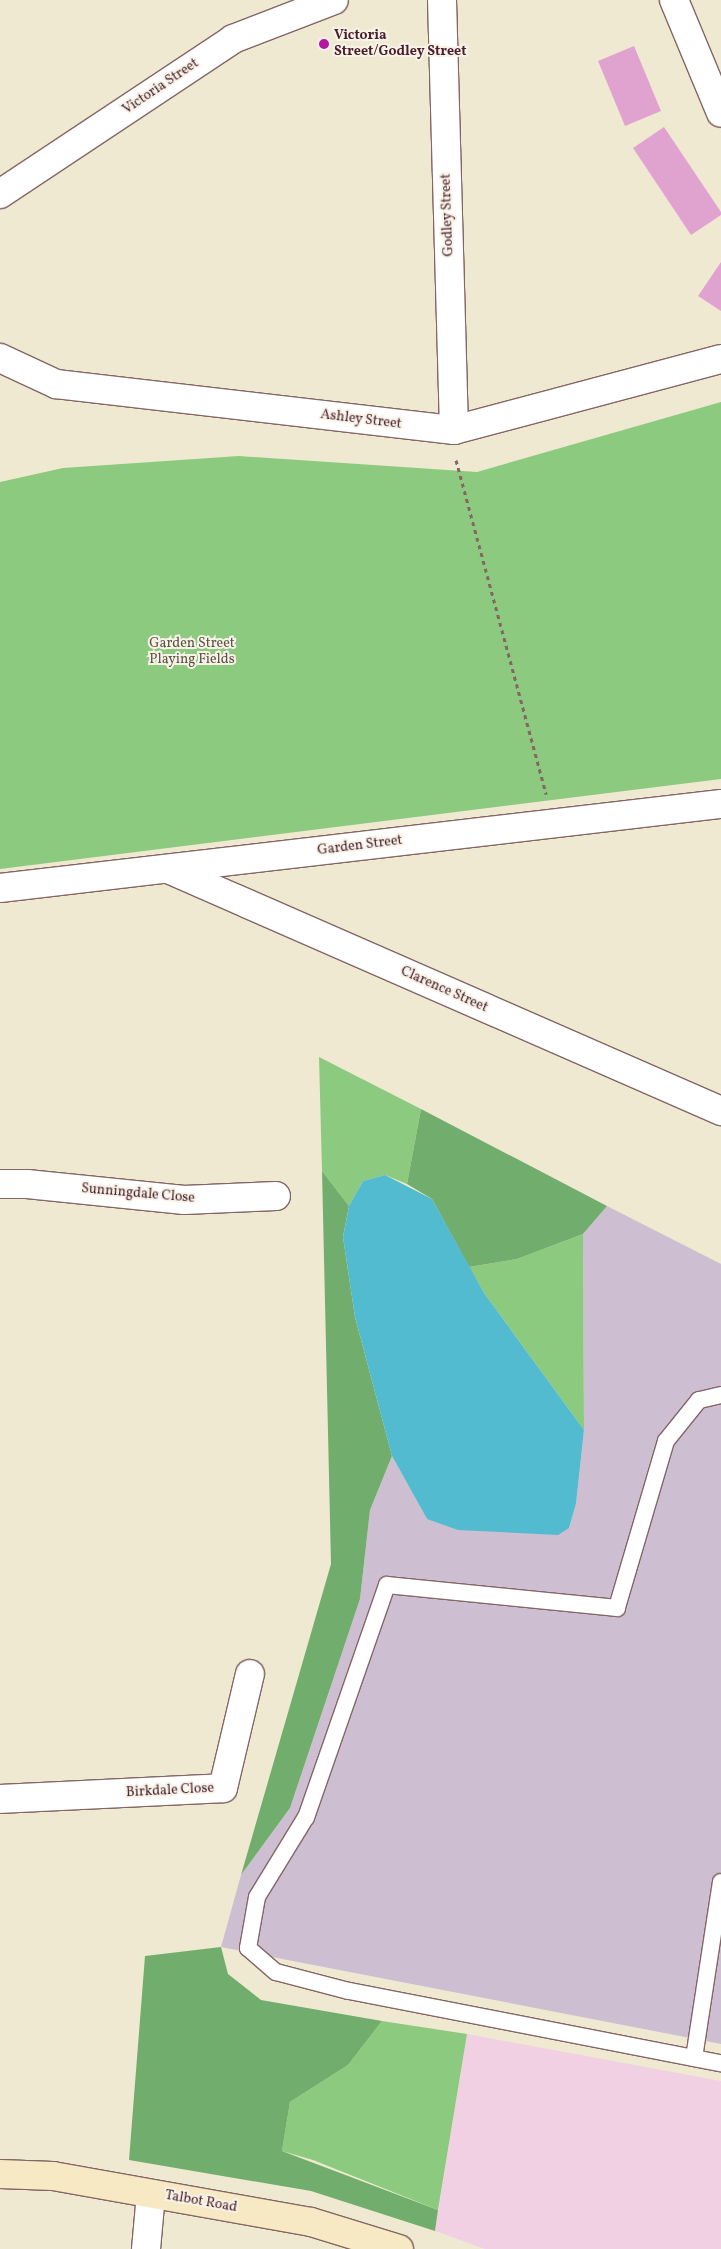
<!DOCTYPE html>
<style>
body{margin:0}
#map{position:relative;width:721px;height:2249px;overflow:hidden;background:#f0e9d1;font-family:Vollkorn,serif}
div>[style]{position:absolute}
.built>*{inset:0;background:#f1d0e3}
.industrial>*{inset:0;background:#cebed1}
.green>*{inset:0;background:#8cca80}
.forest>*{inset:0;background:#71ae6e}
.water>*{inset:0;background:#53bbd0}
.building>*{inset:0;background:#e0a3d0}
.path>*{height:3px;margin-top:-1.5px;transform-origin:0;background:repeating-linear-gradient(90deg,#846665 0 4px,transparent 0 8px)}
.roads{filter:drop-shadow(1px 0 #846665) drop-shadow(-1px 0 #846665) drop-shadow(0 1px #846665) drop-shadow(0 -1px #846665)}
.lane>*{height:16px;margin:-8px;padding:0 8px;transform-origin:8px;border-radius:8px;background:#fff}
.street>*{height:28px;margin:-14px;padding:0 14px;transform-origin:14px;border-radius:14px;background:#fff}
.secondary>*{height:28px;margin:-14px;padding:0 14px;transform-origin:14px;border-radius:14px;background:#f7e9c3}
.dots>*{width:14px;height:14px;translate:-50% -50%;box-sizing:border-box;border:2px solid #f7f3e8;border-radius:50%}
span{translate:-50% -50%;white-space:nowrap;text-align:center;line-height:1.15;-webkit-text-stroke:4px #f7f3e8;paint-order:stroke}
.poi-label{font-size:14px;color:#4a1f2b;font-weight:700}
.left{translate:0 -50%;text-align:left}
.street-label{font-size:14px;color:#4a1f2b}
.park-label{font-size:14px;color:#5e5244}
</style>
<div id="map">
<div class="built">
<div style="clip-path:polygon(467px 2034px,721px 2081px,721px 2249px,485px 2249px,435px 2231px)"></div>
</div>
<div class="industrial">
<div style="clip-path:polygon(607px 1206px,721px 1264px,721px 2044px,221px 1947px,241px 1875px,290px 1808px,360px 1599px,370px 1510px,392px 1456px,427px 1519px,569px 1528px,576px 1504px,584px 1430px,583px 1234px)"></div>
</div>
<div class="green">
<div style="clip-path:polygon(721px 402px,721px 779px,0 869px,0 482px,63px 468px,239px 456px,477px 472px)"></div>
<div style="clip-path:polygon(319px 1057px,421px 1109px,407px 1184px,385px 1175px,363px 1181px,349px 1206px,322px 1171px)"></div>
<div style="clip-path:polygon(583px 1234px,584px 1430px,484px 1293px,469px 1267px,517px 1259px)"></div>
<div style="clip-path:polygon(382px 2021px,467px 2034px,438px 2210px,313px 2160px,282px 2151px,290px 2102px,348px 2065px)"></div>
</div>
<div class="forest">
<div style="clip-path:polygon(421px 1109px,607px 1206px,583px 1234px,517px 1259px,469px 1267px,432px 1199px,407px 1184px)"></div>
<div style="clip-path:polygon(322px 1171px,349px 1206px,343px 1237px,355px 1317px,392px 1456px,370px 1510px,360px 1599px,290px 1808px,241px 1875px,331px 1564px)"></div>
<div style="clip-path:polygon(221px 1947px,228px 1974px,261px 2000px,382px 2021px,348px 2065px,290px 2102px,282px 2151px,438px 2210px,435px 2231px,311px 2191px,129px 2160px,145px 1956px)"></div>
</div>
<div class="water">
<div style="clip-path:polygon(385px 1175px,432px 1199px,484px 1293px,584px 1430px,576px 1504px,569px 1528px,558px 1535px,458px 1530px,427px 1519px,392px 1456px,355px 1317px,343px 1237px,349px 1206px,363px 1181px)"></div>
</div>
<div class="building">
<div style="clip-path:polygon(634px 46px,661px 111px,625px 126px,598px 61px)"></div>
<div style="clip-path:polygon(664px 127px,721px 212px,721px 215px,691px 235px,633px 148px)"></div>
<div style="clip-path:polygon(721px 262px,721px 311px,698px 296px)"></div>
</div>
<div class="path">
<div style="left:456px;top:460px;width:346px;rotate:74.9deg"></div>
</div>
<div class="roads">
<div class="lane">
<div style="left:721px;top:1395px;width:23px;rotate:167deg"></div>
<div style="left:699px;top:1400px;width:53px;rotate:128.8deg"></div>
<div style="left:666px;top:1441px;width:174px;rotate:106.4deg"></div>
<div style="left:617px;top:1608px;width:231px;rotate:-174.3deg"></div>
<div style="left:387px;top:1585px;width:246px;rotate:109.2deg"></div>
<div style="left:306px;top:1817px;width:94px;rotate:121.5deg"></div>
<div style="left:257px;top:1897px;width:52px;rotate:100deg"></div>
<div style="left:248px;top:1948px;width:37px;rotate:41deg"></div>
<div style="left:276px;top:1972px;width:75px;rotate:14.6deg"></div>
<div style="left:349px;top:1991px;width:379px;rotate:11deg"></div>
<div style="left:694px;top:2058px;width:178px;rotate:-81.3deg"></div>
</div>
<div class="street">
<div style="left:442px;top:0;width:430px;rotate:88.4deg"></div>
<div style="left:674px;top:0;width:122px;rotate:67.4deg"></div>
<div style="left:0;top:194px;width:280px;rotate:-33.6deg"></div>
<div style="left:233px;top:39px;width:108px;rotate:-21.1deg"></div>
<div style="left:0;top:358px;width:62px;rotate:24.9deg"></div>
<div style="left:56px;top:384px;width:401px;rotate:6.6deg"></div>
<div style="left:454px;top:430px;width:276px;rotate:-14.9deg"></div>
<div style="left:168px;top:869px;width:604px;rotate:23.63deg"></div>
<div style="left:0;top:888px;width:726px;rotate:-6.65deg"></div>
<div style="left:0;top:1184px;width:27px"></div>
<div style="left:27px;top:1184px;width:158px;rotate:5.8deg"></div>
<div style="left:184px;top:1200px;width:92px;rotate:-2.5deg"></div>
<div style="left:0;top:1799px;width:223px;rotate:-2.8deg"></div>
<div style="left:223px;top:1788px;width:117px;rotate:-76.7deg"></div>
<div style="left:146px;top:2249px;width:55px;rotate:-84.8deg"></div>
</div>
<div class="secondary">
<div style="left:0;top:2174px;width:53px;rotate:2.2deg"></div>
<div style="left:53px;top:2176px;width:262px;rotate:10.1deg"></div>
<div style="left:311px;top:2222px;width:92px;rotate:17.1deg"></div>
</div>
</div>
<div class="dots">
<div style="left:324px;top:44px;background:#b5179e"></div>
</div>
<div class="poi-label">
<span class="left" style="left:334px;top:44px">Victoria<br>Street/Godley Street</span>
</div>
<div class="street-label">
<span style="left:161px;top:87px;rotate:-34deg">Victoria Street</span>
<span style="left:448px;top:215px;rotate:-92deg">Godley Street</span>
<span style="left:361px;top:420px;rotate:7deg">Ashley Street</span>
<span style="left:360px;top:846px;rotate:-7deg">Garden Street</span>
<span style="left:444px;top:990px;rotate:24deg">Clarence Street</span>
<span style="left:138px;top:1194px;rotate:5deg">Sunningdale Close</span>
<span style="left:170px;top:1791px;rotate:-3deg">Birkdale Close</span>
<span style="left:201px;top:2202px;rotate:10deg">Talbot Road</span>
</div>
<div class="park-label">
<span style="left:192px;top:652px">Garden Street<br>Playing Fields</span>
</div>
</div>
